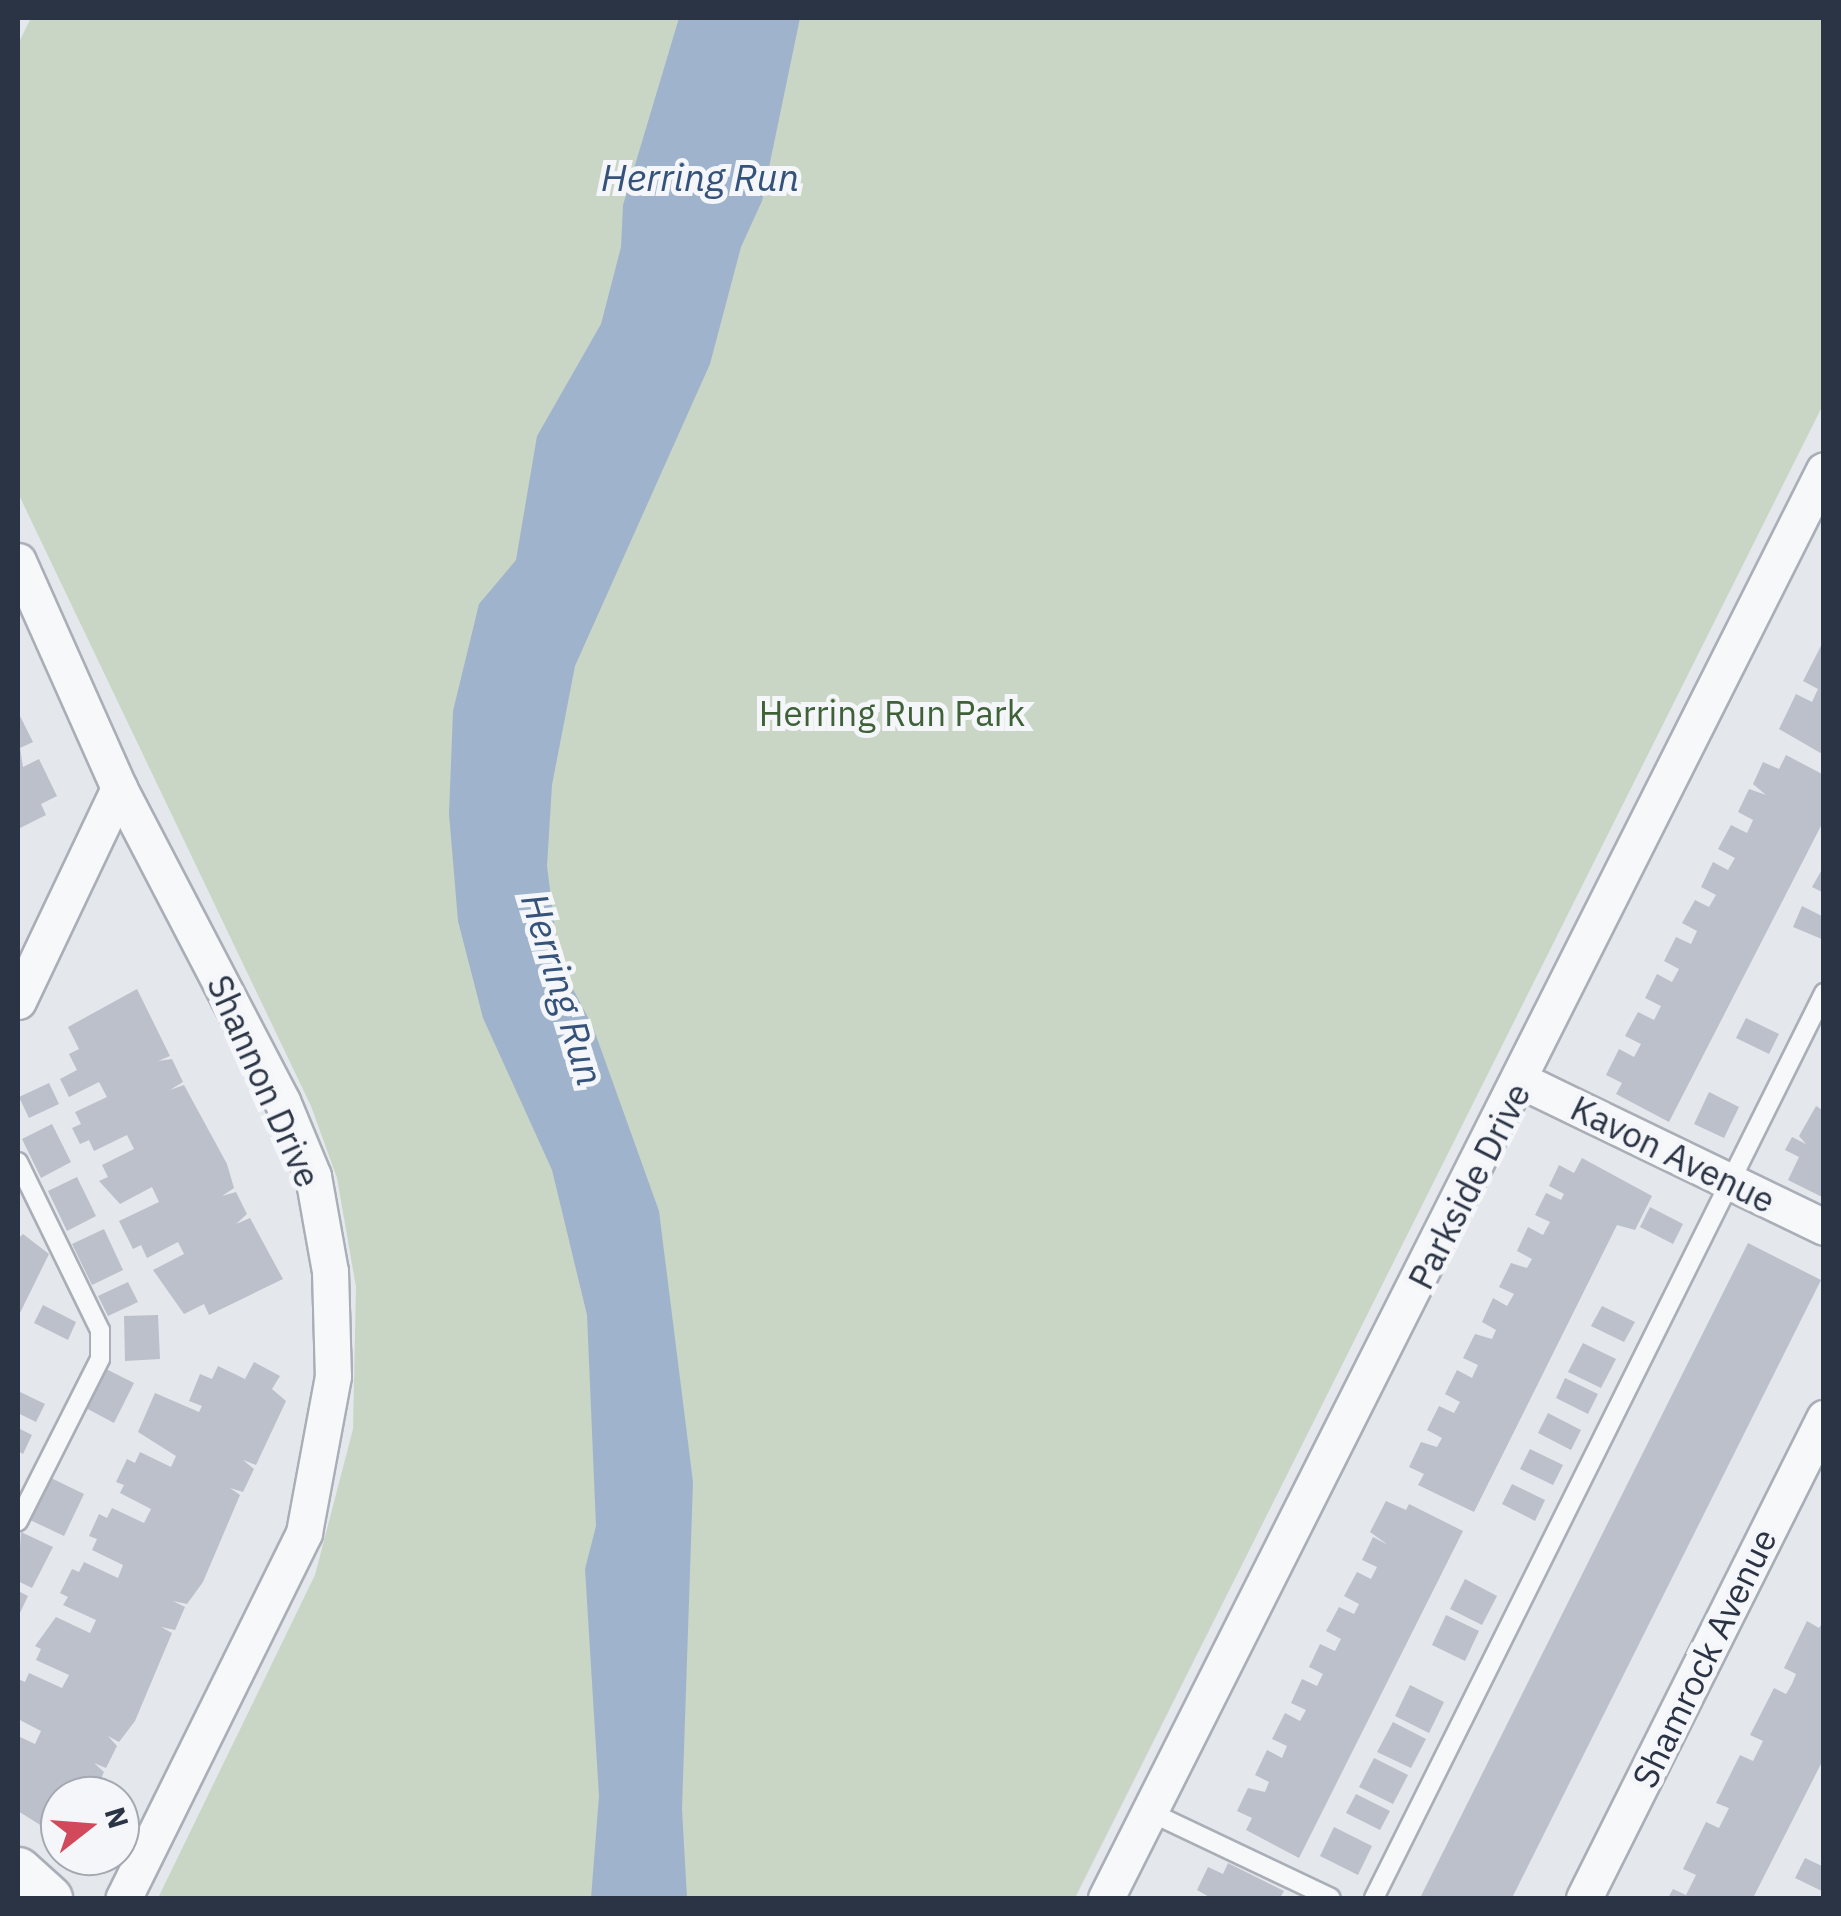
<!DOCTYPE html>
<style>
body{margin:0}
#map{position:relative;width:1841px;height:1916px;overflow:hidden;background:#e4e7ec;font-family:"IBM Plex Sans",sans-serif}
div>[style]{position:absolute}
.green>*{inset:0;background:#c9d6c5}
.water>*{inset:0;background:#9fb4cc}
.building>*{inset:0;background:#bbc0ca}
.roads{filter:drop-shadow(2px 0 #a9aeb7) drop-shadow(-2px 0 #a9aeb7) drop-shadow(0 2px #a9aeb7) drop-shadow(0 -2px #a9aeb7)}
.service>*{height:18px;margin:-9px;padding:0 9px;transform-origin:9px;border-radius:9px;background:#f7f8fa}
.minor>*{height:35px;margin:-17.5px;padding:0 17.5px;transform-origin:17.5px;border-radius:17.5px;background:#f7f8fa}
.tertiary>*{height:45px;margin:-22.5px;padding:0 22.5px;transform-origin:22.5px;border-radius:22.5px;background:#f7f8fa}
span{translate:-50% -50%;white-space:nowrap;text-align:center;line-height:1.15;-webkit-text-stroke:10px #f4f6f9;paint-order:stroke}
.park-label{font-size:35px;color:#3f6138}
.street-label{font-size:35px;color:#2b3445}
.water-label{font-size:38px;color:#34527a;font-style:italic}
.frame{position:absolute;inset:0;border:20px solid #2b3445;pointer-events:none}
.north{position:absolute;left:40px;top:1776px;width:100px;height:100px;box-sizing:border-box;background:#f4f6f9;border:2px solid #a4a8b1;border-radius:50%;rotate:73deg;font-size:28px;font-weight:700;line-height:40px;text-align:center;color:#2b3445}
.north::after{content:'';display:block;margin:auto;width:35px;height:45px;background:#d1495b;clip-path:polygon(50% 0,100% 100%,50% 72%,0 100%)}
</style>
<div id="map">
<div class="green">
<div style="clip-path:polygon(31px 18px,1823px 18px,1823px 405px,1075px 1898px,158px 1898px,315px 1575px,353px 1429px,356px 1287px,337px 1178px,311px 1106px,18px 493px,18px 44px)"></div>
</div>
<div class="water">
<div style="clip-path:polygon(679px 18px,800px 18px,762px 201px,741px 247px,710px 364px,575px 666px,552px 785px,547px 866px,555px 929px,566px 976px,593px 1027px,659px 1211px,693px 1482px,682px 1809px,687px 1898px,591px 1898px,599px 1796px,585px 1569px,596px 1526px,587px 1315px,552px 1170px,483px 1018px,458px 921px,449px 814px,453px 711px,479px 604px,516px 560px,537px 436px,601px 324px,621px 247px,623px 205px)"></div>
</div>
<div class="building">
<div style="clip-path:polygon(1824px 640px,1824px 755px,1779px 729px,1796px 694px,1812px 702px,1818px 689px,1803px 681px)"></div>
<div style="clip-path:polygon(18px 712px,33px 742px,20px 748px,23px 767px,39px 759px,57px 796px,41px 804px,46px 815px,18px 829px)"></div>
<div style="clip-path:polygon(1786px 755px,1824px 775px,1824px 820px,1669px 1122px,1616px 1094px,1622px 1083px,1606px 1075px,1619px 1049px,1634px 1057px,1641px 1044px,1625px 1036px,1638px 1012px,1654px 1020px,1661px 1006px,1645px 998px,1657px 974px,1672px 982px,1679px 969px,1664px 961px,1676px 937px,1691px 944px,1697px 931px,1682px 923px,1695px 900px,1709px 907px,1716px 895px,1701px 887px,1713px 862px,1728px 870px,1735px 858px,1718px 849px,1731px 825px,1747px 833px,1753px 820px,1738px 812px,1749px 789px,1766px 795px,1753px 784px,1763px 762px,1779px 769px)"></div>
<div style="clip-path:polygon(1824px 866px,1824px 893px,1812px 887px)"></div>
<div style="clip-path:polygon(1802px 906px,1824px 917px,1824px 940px,1793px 927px)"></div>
<div style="clip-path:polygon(137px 989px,170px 1056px,158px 1061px,172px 1059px,183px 1082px,170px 1090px,184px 1085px,227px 1164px,234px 1188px,222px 1196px,236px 1192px,247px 1214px,236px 1224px,250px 1218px,283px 1279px,209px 1315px,204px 1304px,184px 1314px,153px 1270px,184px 1254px,178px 1242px,147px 1258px,141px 1245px,133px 1249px,119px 1221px,159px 1202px,152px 1187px,120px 1204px,99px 1181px,108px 1177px,102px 1165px,134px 1149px,127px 1135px,94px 1151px,89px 1140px,80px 1144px,72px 1128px,81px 1124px,75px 1112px,107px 1097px,99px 1082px,69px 1097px,60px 1079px,77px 1070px,69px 1054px,79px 1049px,68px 1027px)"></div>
<div style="clip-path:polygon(1746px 1018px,1779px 1034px,1769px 1054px,1736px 1038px)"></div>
<div style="clip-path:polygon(49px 1083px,59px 1104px,29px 1118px,19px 1097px)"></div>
<div style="clip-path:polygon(1709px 1092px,1739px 1107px,1724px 1138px,1694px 1124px)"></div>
<div style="clip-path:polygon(1816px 1106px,1824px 1111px,1824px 1198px,1788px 1180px,1799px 1157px,1785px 1150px,1792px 1137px,1806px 1144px,1799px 1136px)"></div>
<div style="clip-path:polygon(52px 1124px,71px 1162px,41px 1178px,22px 1139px)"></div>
<div style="clip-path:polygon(1582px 1158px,1652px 1196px,1635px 1230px,1617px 1225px,1474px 1512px,1418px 1485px,1424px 1474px,1409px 1467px,1421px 1442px,1437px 1447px,1442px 1438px,1427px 1430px,1439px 1406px,1454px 1413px,1460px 1402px,1445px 1394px,1457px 1370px,1472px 1378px,1478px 1365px,1463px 1358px,1475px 1334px,1492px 1339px,1496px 1330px,1482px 1322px,1493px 1298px,1507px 1306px,1514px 1294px,1499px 1287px,1511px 1263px,1527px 1268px,1532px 1259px,1517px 1251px,1528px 1227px,1543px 1235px,1550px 1222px,1535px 1215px,1546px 1193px,1561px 1200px,1564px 1194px,1549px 1186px,1559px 1165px,1574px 1173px)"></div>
<div style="clip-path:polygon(77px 1177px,96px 1216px,67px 1231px,48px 1191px)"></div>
<div style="clip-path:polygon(1650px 1207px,1683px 1224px,1673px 1244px,1640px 1227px)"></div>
<div style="clip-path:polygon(104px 1229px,123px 1270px,92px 1285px,72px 1244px)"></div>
<div style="clip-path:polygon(23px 1234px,49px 1254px,18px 1317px,18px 1239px)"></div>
<div style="clip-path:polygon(1748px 1243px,1821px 1280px,1512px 1898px,1420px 1898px)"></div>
<div style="clip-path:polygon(128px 1282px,138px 1302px,108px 1316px,98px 1296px)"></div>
<div style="clip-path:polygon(43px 1305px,76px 1322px,68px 1340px,34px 1323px)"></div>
<div style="clip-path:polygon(1602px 1306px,1635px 1322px,1624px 1342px,1591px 1326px)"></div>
<div style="clip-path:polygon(158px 1315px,160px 1359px,125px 1361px,124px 1316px)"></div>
<div style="clip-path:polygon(1583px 1343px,1616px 1359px,1601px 1388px,1568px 1372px)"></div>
<div style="clip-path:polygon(254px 1362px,280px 1376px,272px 1389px,286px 1401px,256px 1465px,243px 1460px,254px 1469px,243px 1492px,230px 1488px,240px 1495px,203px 1582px,187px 1604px,173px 1601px,185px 1607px,175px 1630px,161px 1627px,172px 1633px,135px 1721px,119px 1742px,108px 1736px,117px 1746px,106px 1768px,94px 1763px,104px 1772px,93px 1796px,60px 1796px,60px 1835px,45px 1828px,18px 1811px,18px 1736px,35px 1744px,41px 1731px,18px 1719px,18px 1679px,25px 1682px,29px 1673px,62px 1688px,69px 1675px,36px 1660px,41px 1649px,35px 1646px,56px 1617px,90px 1633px,96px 1620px,63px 1605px,68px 1597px,60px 1593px,72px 1569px,79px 1572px,84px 1562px,118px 1578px,123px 1565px,92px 1550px,97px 1539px,89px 1536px,99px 1514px,107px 1518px,112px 1508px,144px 1523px,151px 1509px,120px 1493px,124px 1485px,116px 1482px,127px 1459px,135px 1463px,140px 1452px,171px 1467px,176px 1456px,138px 1432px,155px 1393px,199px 1412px,202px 1406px,189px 1401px,200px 1374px,212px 1379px,218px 1366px,245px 1379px)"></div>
<div style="clip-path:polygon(104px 1368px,134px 1383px,114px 1423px,84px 1407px)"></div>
<div style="clip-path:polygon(1565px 1378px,1598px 1394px,1588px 1414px,1556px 1398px)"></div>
<div style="clip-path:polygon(18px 1391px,45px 1404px,36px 1422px,18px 1413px)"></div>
<div style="clip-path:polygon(1548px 1413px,1581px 1430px,1571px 1450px,1538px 1433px)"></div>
<div style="clip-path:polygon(18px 1428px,32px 1435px,23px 1454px,18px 1451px)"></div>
<div style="clip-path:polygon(1530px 1449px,1563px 1465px,1553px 1485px,1520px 1469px)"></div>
<div style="clip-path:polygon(49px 1477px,84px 1494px,64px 1536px,28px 1519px)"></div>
<div style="clip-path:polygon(1512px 1484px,1545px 1500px,1535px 1521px,1502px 1504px)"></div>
<div style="clip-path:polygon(1386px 1501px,1406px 1510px,1409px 1504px,1463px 1531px,1299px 1858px,1246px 1830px,1252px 1818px,1237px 1811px,1248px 1788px,1265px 1792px,1269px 1782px,1255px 1775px,1267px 1750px,1282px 1758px,1287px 1746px,1272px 1739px,1285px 1713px,1300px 1721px,1306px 1710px,1291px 1703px,1302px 1679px,1317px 1686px,1323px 1674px,1309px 1667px,1320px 1644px,1335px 1651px,1341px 1639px,1326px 1631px,1339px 1607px,1354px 1614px,1359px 1604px,1344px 1596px,1357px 1572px,1371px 1579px,1377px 1567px,1362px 1560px,1373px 1537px,1388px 1545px,1370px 1532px)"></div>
<div style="clip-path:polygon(21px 1532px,53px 1547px,32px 1588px,18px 1581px)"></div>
<div style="clip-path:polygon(1465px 1579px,1497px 1596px,1482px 1625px,1450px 1609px)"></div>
<div style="clip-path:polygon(18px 1591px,28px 1596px,18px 1617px)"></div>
<div style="clip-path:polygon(1446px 1615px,1479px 1631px,1465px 1661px,1432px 1645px)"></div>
<div style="clip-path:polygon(1824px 1620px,1824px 1758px,1753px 1898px,1668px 1898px,1673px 1889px,1686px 1895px,1696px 1875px,1683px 1869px,1706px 1822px,1719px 1828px,1729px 1808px,1716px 1803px,1740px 1755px,1753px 1761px,1763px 1741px,1750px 1735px,1774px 1688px,1786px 1694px,1792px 1684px,1796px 1674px,1784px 1668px,1807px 1621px,1819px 1628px)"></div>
<div style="clip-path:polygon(1410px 1685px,1444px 1702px,1429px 1733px,1395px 1716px)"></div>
<div style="clip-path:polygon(1393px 1722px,1426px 1739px,1411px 1768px,1377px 1752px)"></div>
<div style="clip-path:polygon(1374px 1758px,1408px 1775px,1393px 1804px,1359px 1787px)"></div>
<div style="clip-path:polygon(1356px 1794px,1390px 1811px,1380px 1830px,1346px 1813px)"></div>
<div style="clip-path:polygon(1334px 1827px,1372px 1846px,1358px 1875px,1320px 1856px)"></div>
<div style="clip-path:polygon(1805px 1858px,1824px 1867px,1824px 1892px,1795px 1878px)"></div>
<div style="clip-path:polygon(1228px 1863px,1284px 1891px,1280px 1898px,1211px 1898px,1197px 1890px,1208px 1867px,1223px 1874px)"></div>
</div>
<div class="roads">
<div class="service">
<div style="left:18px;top:1162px;width:187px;rotate:64deg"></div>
<div style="left:100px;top:1330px;width:29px;rotate:90deg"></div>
<div style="left:100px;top:1359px;width:182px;rotate:116.8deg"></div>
<div style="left:1150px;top:1812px;width:200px;rotate:25.4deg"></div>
<div style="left:1374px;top:1898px;width:1011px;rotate:-63.56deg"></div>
</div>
<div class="minor">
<div style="left:18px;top:561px;width:248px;rotate:66deg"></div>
<div style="left:119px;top:788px;width:353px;rotate:62.5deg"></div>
<div style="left:282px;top:1101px;width:81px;rotate:67.5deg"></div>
<div style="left:313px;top:1176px;width:97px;rotate:79.9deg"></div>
<div style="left:330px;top:1271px;width:105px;rotate:88.4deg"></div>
<div style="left:333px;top:1376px;width:160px;rotate:100.5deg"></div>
<div style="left:304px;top:1533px;width:407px;rotate:116.3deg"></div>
<div style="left:18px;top:1001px;width:236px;rotate:-64.6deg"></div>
<div style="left:1522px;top:1081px;width:335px;rotate:25.8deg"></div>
<div style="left:1106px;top:1898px;width:1598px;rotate:-63.31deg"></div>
<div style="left:1584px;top:1898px;width:537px;rotate:-63.43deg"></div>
</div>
<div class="tertiary">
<div style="left:18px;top:1870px;width:42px;rotate:42.1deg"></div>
</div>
</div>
<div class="park-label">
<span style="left:892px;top:713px">Herring Run Park</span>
</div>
<div class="street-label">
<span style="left:264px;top:1081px;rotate:66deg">Shannon Drive</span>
<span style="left:1673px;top:1154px;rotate:26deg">Kavon Avenue</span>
<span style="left:1469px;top:1186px;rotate:-63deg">Parkside Drive</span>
<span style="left:1704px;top:1658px;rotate:-64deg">Shamrock Avenue</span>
</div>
<div class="water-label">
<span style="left:700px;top:177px">Herring Run</span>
<span style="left:563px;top:989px;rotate:73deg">Herring Run</span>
</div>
<div class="frame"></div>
<div class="north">N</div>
</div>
